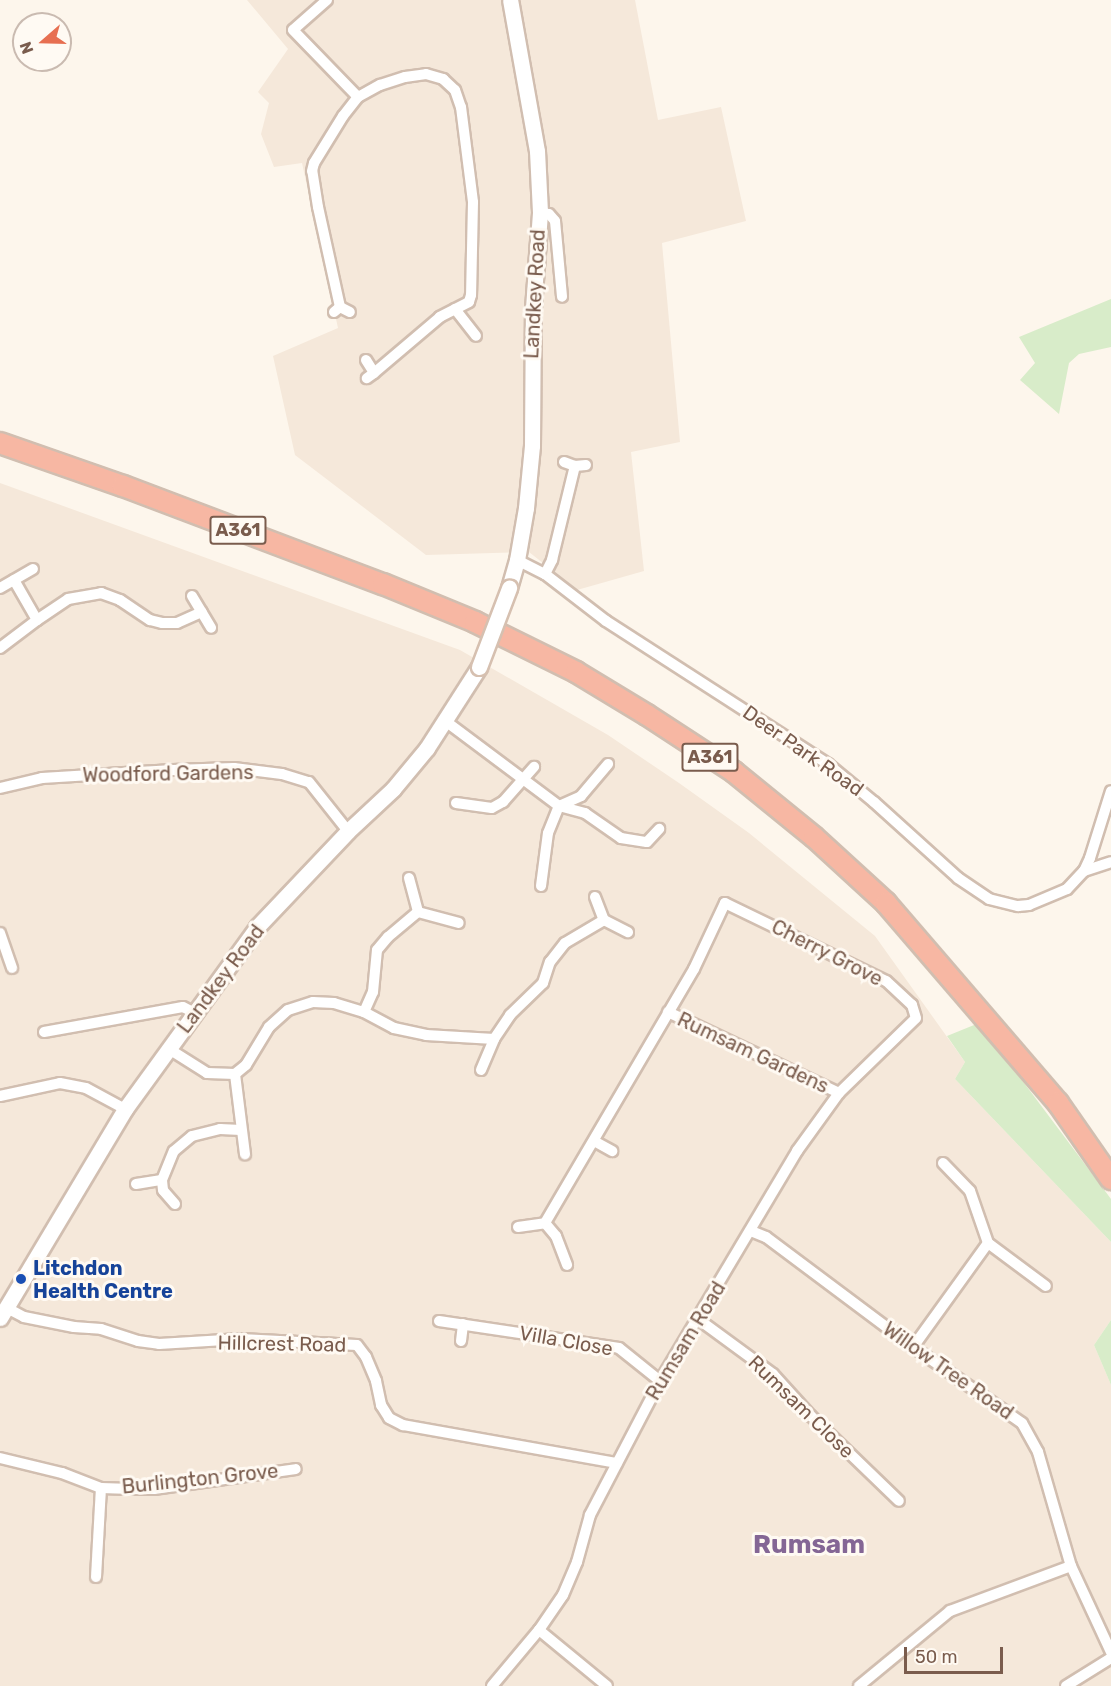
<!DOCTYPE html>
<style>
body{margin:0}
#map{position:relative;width:1111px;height:1686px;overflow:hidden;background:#fdf6ec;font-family:Rubik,sans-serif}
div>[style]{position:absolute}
.residential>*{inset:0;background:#f5e8da}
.green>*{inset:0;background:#d8ecc9}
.roads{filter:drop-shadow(2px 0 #d1beb0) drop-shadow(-2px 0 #d1beb0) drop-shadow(0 2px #d1beb0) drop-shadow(0 -2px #d1beb0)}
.street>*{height:10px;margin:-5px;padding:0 5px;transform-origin:5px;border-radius:5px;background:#fff}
.secondary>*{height:15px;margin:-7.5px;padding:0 7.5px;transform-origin:7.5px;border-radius:7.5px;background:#fff}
.highway>*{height:20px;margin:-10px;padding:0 10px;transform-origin:10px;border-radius:10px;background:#f7b7a3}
.bridges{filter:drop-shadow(2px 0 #d6c0b0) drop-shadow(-2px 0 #d6c0b0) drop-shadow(0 2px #d6c0b0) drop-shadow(0 -2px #d6c0b0)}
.secondary-bridge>*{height:15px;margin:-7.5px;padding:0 7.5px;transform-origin:7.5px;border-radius:7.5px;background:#fff}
.dots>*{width:16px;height:16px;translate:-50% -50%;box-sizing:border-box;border:3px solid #fffaf3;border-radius:50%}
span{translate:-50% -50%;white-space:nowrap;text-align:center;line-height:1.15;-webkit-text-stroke:6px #fffaf3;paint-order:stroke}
.shield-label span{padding:2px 4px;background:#fffaf3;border:2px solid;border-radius:4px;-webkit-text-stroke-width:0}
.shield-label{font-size:18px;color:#7a5c4d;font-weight:700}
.street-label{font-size:20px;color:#7a5c4d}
.transit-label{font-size:20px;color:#164399;font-weight:700}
.left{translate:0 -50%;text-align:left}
.district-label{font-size:26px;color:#846695;font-weight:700}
.north{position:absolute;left:12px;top:12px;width:60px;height:60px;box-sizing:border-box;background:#fffaf3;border:2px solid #cabbb1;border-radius:50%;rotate:250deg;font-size:16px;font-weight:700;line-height:24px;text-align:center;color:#7a5c4d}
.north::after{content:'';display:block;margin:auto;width:21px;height:27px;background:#e76f51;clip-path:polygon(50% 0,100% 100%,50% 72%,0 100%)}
.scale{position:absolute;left:904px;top:1647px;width:99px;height:27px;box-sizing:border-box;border:3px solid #7a5c4d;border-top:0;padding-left:8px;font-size:18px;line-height:21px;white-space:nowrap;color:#7a5c4d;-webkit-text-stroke:4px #fffaf3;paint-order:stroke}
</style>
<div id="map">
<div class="residential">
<div style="clip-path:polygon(247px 0,635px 0,658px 120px,721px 107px,746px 221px,662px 243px,680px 442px,631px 452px,644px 571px,577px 590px,529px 552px,426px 555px,295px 455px,273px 356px,338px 328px,302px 163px,274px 167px,261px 134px,269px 103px,258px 92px,288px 49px)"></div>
<div style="clip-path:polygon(0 483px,460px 650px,608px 735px,679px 783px,749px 833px,875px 936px,965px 1062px,955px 1079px,1111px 1242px,1111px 1320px,1094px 1345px,1111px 1385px,1111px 1686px,0 1686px)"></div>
</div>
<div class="green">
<div style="clip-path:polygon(1111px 299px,1111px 347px,1079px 354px,1069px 363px,1059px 414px,1020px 380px,1035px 363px,1019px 337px)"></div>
<div style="clip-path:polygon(979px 1023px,1111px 1199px,1111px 1242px,955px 1079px,965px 1062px,947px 1036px)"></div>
<div style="clip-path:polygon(1111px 1320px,1111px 1385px,1094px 1345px)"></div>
</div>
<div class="roads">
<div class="street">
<div style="left:327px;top:0;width:45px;rotate:138.6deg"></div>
<div style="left:293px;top:30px;width:93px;rotate:45.9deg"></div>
<div style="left:540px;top:212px;width:9px;rotate:13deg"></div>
<div style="left:549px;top:214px;width:9px;rotate:49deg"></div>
<div style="left:555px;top:221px;width:76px;rotate:84.7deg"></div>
<div style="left:340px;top:307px;width:102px;rotate:-102.4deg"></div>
<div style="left:318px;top:207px;width:36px;rotate:-99deg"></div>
<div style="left:312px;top:171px;width:8px;rotate:-76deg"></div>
<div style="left:314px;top:163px;width:55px;rotate:-58.3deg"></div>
<div style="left:343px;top:116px;width:24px;rotate:-52deg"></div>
<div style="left:358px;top:97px;width:25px;rotate:-29deg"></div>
<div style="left:380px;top:85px;width:26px;rotate:-18deg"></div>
<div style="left:405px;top:77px;width:21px;rotate:-8deg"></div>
<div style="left:426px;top:74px;width:18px;rotate:16deg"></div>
<div style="left:443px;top:79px;width:16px;rotate:43deg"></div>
<div style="left:455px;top:90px;width:18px;rotate:71deg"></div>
<div style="left:461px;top:107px;width:96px;rotate:82.8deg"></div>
<div style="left:473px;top:202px;width:93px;rotate:91.2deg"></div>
<div style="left:471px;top:295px;width:7px;rotate:106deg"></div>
<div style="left:469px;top:302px;width:33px;rotate:153deg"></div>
<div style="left:440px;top:317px;width:87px;rotate:139.7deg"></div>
<div style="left:455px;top:309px;width:34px;rotate:52deg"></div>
<div style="left:334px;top:312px;width:8px;rotate:-40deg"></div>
<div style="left:340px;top:307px;width:11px;rotate:27deg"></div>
<div style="left:366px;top:360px;width:15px;rotate:58deg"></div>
<div style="left:374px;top:373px;width:9px;rotate:144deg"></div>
<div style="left:564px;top:462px;width:12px;rotate:20deg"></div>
<div style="left:575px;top:466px;width:11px;rotate:-5deg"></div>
<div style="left:517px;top:560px;width:31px;rotate:27deg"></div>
<div style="left:545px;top:574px;width:77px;rotate:37.6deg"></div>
<div style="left:606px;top:621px;width:264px;rotate:32.8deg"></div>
<div style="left:828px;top:764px;width:60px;rotate:39.6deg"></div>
<div style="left:874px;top:802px;width:113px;rotate:42.1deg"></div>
<div style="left:958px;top:878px;width:37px;rotate:34deg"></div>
<div style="left:989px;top:899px;width:30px;rotate:14deg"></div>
<div style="left:1018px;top:906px;width:11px;rotate:-5deg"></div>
<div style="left:1029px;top:905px;width:41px;rotate:-22.8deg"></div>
<div style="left:1067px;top:889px;width:25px;rotate:-47deg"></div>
<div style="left:1084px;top:871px;width:14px;rotate:-65deg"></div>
<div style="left:1090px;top:858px;width:70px;rotate:-72.6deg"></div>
<div style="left:545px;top:574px;width:16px;rotate:-63deg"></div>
<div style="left:552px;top:560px;width:97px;rotate:-76.3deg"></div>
<div style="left:14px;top:580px;width:46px;rotate:60.1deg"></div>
<div style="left:37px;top:620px;width:37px;rotate:-34deg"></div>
<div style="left:68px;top:599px;width:34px;rotate:-10deg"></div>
<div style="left:101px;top:593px;width:20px;rotate:20deg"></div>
<div style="left:120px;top:600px;width:36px;rotate:34deg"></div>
<div style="left:150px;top:620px;width:12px;rotate:14deg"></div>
<div style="left:162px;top:623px;width:15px"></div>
<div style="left:177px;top:623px;width:27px;rotate:-24deg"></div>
<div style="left:0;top:588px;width:38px;rotate:-30deg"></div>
<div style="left:192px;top:596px;width:37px;rotate:59deg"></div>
<div style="left:0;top:648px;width:46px;rotate:-37.1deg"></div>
<div style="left:444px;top:720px;width:144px;rotate:36.8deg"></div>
<div style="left:559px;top:806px;width:27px;rotate:15deg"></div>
<div style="left:585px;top:813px;width:44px;rotate:34.8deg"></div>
<div style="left:621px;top:838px;width:26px;rotate:9deg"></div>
<div style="left:647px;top:842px;width:18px;rotate:-47deg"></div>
<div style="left:0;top:788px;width:43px;rotate:-13.4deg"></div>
<div style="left:42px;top:778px;width:131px;rotate:-3.5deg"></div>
<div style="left:173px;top:770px;width:61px;rotate:-1.9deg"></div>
<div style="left:234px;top:768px;width:48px;rotate:7.1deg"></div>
<div style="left:282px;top:774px;width:28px;rotate:17deg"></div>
<div style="left:309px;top:782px;width:63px;rotate:51.5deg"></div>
<div style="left:456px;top:803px;width:36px;rotate:8deg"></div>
<div style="left:492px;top:808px;width:13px;rotate:-29deg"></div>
<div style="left:503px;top:802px;width:47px;rotate:-48.5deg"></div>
<div style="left:1084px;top:871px;width:28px;rotate:-18deg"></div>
<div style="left:409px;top:878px;width:35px;rotate:75deg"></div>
<div style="left:541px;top:886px;width:53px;rotate:-82.5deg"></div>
<div style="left:548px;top:833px;width:29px;rotate:-68deg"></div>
<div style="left:559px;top:806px;width:24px;rotate:-24deg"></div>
<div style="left:581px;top:796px;width:42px;rotate:-49.8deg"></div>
<div style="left:595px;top:897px;width:25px;rotate:69deg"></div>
<div style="left:0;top:933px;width:37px;rotate:71deg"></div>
<div style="left:364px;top:1012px;width:22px;rotate:-66deg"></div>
<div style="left:373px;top:992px;width:42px;rotate:-84.6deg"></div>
<div style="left:377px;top:950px;width:17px;rotate:-50deg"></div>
<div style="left:388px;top:937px;width:39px;rotate:-40deg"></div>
<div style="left:418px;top:912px;width:42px;rotate:15deg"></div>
<div style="left:668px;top:1012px;width:189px;rotate:25.3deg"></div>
<div style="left:44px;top:1032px;width:141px;rotate:-10.2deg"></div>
<div style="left:183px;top:1007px;width:13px;rotate:27deg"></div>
<div style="left:169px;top:1049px;width:45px;rotate:32.3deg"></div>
<div style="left:207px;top:1073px;width:28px;rotate:2deg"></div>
<div style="left:235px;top:1074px;width:14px;rotate:-39deg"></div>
<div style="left:246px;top:1065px;width:44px;rotate:-58.8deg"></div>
<div style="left:269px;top:1027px;width:25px;rotate:-42deg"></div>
<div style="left:288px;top:1010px;width:26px;rotate:-18deg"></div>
<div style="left:313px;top:1002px;width:21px;rotate:3deg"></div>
<div style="left:334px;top:1003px;width:31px;rotate:17deg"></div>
<div style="left:364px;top:1012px;width:34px;rotate:28deg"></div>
<div style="left:394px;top:1028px;width:33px;rotate:12deg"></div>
<div style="left:426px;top:1035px;width:68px;rotate:3.4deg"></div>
<div style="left:481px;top:1070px;width:34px;rotate:-67deg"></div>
<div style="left:494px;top:1039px;width:29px;rotate:-56deg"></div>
<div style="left:510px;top:1015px;width:46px;rotate:-44.1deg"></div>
<div style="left:543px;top:983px;width:22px;rotate:-72deg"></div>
<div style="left:550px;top:962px;width:24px;rotate:-52deg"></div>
<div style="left:565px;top:943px;width:45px;rotate:-30.5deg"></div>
<div style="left:604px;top:920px;width:27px;rotate:27deg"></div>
<div style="left:235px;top:1074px;width:81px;rotate:82.9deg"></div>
<div style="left:0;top:1096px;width:61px;rotate:-12.2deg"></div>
<div style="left:60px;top:1083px;width:26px;rotate:11deg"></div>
<div style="left:86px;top:1088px;width:44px;rotate:28.3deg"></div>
<div style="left:594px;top:1141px;width:21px;rotate:29deg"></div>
<div style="left:943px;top:1163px;width:39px;rotate:46deg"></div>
<div style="left:970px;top:1191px;width:55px;rotate:70.9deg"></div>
<div style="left:136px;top:1184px;width:26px;rotate:-9deg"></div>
<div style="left:175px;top:1204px;width:18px;rotate:-131deg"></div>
<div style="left:163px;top:1190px;width:10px;rotate:-96deg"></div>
<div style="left:162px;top:1180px;width:31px;rotate:-68deg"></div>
<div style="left:174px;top:1151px;width:23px;rotate:-40deg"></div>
<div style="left:192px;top:1136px;width:29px;rotate:-14deg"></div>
<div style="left:220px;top:1129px;width:21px;rotate:3deg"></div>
<div style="left:518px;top:1227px;width:27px;rotate:-8deg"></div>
<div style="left:751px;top:1231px;width:16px;rotate:22deg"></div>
<div style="left:766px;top:1237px;width:184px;rotate:36.8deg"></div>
<div style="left:913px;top:1347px;width:133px;rotate:34.9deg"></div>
<div style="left:1022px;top:1423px;width:33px;rotate:61deg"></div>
<div style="left:1038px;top:1452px;width:119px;rotate:73.9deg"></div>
<div style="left:1071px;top:1566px;width:95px;rotate:65.1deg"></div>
<div style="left:7px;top:1308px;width:19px;rotate:28deg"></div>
<div style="left:24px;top:1317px;width:51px;rotate:11.3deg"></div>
<div style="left:74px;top:1327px;width:27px;rotate:4deg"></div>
<div style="left:101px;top:1329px;width:39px;rotate:18deg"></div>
<div style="left:138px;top:1341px;width:21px;rotate:8deg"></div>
<div style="left:159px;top:1344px;width:82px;rotate:-3.5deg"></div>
<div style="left:241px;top:1339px;width:116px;rotate:3deg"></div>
<div style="left:357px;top:1345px;width:15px;rotate:53deg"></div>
<div style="left:366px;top:1357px;width:26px;rotate:67deg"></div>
<div style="left:376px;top:1381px;width:25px;rotate:78deg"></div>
<div style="left:381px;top:1405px;width:15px;rotate:58deg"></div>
<div style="left:389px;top:1418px;width:16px;rotate:27deg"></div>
<div style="left:403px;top:1425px;width:217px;rotate:10.1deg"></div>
<div style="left:698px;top:1319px;width:93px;rotate:36.3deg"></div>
<div style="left:773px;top:1374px;width:57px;rotate:47.9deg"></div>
<div style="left:811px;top:1416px;width:122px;rotate:44deg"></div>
<div style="left:439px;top:1321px;width:182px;rotate:8.5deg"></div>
<div style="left:619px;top:1348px;width:53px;rotate:38.8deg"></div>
<div style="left:461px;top:1341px;width:17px;rotate:-83deg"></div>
<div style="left:913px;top:1347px;width:128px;rotate:-54.2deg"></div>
<div style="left:988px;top:1243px;width:72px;rotate:36.6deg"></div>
<div style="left:0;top:1458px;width:64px;rotate:13.6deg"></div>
<div style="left:62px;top:1473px;width:42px;rotate:21deg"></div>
<div style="left:101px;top:1488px;width:23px;rotate:2deg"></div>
<div style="left:124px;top:1489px;width:30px"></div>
<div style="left:154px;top:1489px;width:143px;rotate:-8deg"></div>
<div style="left:96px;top:1577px;width:89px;rotate:-86.8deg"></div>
<div style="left:539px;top:1630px;width:88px;rotate:39.5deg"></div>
<div style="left:492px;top:1686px;width:73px;rotate:-50deg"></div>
<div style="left:539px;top:1630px;width:42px;rotate:-55.6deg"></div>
<div style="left:563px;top:1595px;width:36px;rotate:-67deg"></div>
<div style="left:577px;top:1562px;width:49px;rotate:-74.5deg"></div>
<div style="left:590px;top:1515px;width:151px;rotate:-62.4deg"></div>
<div style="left:660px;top:1381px;width:268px;rotate:-59.2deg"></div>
<div style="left:797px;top:1151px;width:72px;rotate:-54.1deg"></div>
<div style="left:839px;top:1093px;width:107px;rotate:-44.2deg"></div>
<div style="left:916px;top:1018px;width:14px;rotate:-107deg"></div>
<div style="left:912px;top:1005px;width:35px;rotate:-137deg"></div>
<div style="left:886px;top:981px;width:179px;rotate:-154.2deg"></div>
<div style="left:725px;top:903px;width:73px;rotate:115.2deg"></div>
<div style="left:694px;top:969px;width:294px;rotate:120.4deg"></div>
<div style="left:545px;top:1223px;width:17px;rotate:50deg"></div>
<div style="left:556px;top:1236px;width:31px;rotate:69deg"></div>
<div style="left:859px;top:1686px;width:118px;rotate:-39.5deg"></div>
<div style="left:950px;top:1611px;width:129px;rotate:-20.4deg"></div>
<div style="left:1066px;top:1686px;width:53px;rotate:-31.9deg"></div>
</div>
<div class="secondary">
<div style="left:509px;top:588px;width:29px;rotate:-74deg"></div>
<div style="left:517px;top:560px;width:53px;rotate:-80.2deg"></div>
<div style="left:526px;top:508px;width:62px;rotate:-84.5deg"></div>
<div style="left:532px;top:446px;width:138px;rotate:-89.6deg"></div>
<div style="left:533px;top:308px;width:96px;rotate:-85.8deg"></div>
<div style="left:540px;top:212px;width:61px;rotate:-92.8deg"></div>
<div style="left:537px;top:151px;width:153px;rotate:-100.1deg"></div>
<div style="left:0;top:1318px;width:244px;rotate:-59.1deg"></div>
<div style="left:125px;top:1109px;width:225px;rotate:-54deg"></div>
<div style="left:257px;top:927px;width:132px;rotate:-46.5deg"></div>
<div style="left:348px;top:831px;width:62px;rotate:-43deg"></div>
<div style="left:393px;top:789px;width:53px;rotate:-50.3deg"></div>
<div style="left:427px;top:748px;width:96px;rotate:-57.3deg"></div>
</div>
<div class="highway">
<div style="left:0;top:443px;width:130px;rotate:19.3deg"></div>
<div style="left:123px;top:486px;width:278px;rotate:20.7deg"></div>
<div style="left:383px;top:584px;width:100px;rotate:22.4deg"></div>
<div style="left:475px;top:622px;width:113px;rotate:26.3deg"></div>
<div style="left:576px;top:672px;width:83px;rotate:31.2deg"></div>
<div style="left:647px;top:715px;width:104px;rotate:33.2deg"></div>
<div style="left:734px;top:772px;width:103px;rotate:39.1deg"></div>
<div style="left:814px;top:837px;width:98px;rotate:42.5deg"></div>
<div style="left:886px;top:903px;width:264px;rotate:49.3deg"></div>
<div style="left:1058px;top:1103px;width:93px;rotate:55.1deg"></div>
</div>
</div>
<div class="bridges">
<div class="secondary-bridge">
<div style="left:479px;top:667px;width:85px;rotate:-69.2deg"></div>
</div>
</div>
<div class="dots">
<div style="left:21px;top:1279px;background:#1a4fb4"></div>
</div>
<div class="shield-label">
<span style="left:238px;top:530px">A361</span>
<span style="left:710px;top:757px">A361</span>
</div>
<div class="street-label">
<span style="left:535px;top:294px;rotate:-87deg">Landkey Road</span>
<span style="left:803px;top:751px;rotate:35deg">Deer Park Road</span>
<span style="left:168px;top:774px;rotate:-1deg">Woodford Gardens</span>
<span style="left:827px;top:953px;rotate:27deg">Cherry Grove</span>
<span style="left:221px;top:979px;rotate:-53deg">Landkey Road</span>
<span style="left:753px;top:1053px;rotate:25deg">Rumsam Gardens</span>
<span style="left:566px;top:1341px;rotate:10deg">Villa Close</span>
<span style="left:686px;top:1341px;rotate:-59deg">Rumsam Road</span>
<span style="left:282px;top:1344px;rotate:1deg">Hillcrest Road</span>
<span style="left:948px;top:1371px;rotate:35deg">Willow Tree Road</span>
<span style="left:801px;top:1407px;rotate:44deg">Rumsam Close</span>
<span style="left:200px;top:1479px;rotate:-6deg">Burlington Grove</span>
</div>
<div class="transit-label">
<span class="left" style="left:33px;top:1280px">Litchdon<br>Health Centre</span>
</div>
<div class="district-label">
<span style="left:809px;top:1545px">Rumsam</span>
</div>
<div class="north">N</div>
<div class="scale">50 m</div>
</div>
